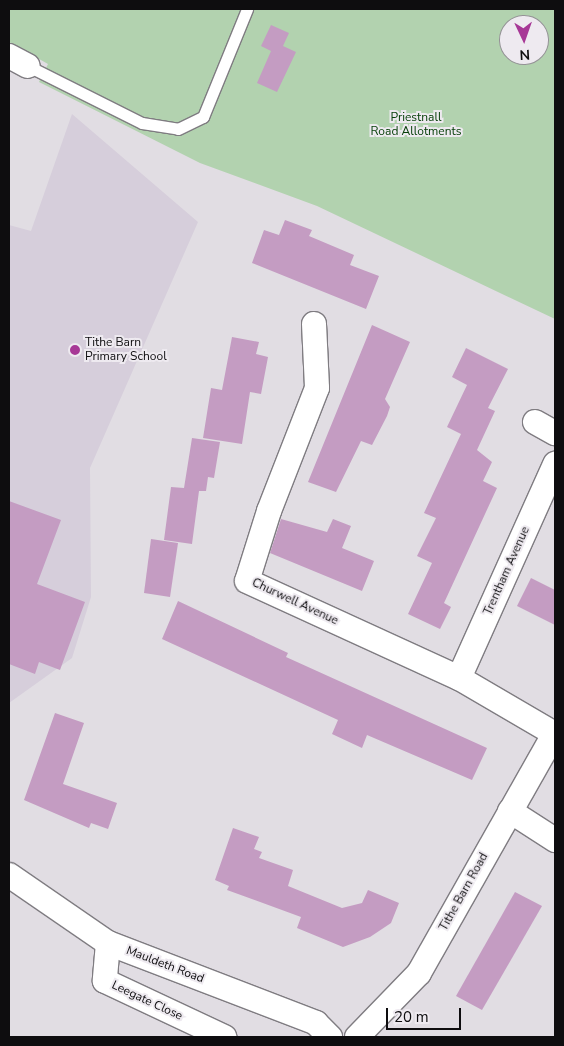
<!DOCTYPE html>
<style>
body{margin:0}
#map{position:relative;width:564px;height:1046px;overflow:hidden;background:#e1dde3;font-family:"Nunito Sans",sans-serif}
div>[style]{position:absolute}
.built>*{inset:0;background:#d6cedb}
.green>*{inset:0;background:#b2d2af}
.building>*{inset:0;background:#c49cc2}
.roads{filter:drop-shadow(1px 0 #7f7c81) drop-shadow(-1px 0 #7f7c81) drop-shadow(0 1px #7f7c81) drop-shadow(0 -1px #7f7c81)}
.lane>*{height:11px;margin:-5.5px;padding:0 5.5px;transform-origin:5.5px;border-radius:5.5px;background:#fff}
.street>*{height:24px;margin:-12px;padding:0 12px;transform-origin:12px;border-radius:12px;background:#fff}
.dots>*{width:14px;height:14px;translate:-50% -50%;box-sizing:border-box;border:2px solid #eeeaf0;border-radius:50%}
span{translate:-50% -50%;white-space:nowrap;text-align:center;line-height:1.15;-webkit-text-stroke:4px #eeeaf0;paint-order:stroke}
.park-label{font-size:12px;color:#074009}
.poi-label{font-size:12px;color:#0e0d0f}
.left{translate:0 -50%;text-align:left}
.street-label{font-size:12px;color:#0e0d0f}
.frame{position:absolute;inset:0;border:10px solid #0e0d0f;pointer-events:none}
.north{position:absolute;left:499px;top:15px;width:50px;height:50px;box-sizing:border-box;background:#eeeaf0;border:1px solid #949296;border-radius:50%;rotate:177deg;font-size:14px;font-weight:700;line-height:20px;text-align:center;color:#0e0d0f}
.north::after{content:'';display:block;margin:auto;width:18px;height:22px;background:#a73896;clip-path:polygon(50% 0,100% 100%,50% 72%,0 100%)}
.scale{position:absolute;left:386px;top:1008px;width:75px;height:22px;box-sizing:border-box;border:2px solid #0e0d0f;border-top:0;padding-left:6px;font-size:15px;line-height:18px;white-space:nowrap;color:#0e0d0f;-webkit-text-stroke:4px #eeeaf0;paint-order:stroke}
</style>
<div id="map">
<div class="built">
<div style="clip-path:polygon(72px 114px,198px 222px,90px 468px,91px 597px,72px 658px,9px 703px,9px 225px,31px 231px)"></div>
</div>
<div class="green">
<div style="clip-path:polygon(evenodd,9px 9px,555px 9px,555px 319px,317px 206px,200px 163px,39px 82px,48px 64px,9px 42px,9px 9px,509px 25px,539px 25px,539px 55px,509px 55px,509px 25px)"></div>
</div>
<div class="building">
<div style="clip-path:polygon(271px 25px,289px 33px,283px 46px,296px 52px,277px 92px,257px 83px,271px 51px,261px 46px)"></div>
<div style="clip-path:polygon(285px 220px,312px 230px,309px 236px,354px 255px,350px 265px,379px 276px,366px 309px,252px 263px,264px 230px,279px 235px)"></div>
<div style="clip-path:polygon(372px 325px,410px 342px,385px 399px,390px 407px,387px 416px,372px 445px,361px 441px,336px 492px,308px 482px)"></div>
<div style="clip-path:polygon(232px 337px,259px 342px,256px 354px,268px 357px,261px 394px,250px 392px,242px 444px,203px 438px,211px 388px,222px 390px)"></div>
<div style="clip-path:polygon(466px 348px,508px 369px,488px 408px,495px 411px,477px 450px,492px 462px,483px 481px,497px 488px,444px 603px,451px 607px,440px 629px,408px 614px,432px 563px,417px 556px,436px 518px,424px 513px,461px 434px,447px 427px,467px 385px,452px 377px)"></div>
<div style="clip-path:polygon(192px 438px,220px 442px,214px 478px,208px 477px,206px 491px,199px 491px,192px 544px,164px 540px,171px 487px,184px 488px)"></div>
<div style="clip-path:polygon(9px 501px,61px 520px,37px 584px,85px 602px,60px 670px,39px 662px,35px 674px,9px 664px)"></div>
<div style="clip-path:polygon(281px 519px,327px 532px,333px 519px,351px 526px,342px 548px,374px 561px,362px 591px,270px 553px)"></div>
<div style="clip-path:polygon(151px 539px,178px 543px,170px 597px,144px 593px)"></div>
<div style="clip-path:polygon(531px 578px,555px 590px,555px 625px,517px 606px)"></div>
<div style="clip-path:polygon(178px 601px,288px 653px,286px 657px,487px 748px,472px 780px,367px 735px,362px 748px,332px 734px,338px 720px,162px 639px)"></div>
<div style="clip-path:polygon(55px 713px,84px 723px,63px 784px,117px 803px,108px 829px,91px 823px,89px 828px,24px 800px)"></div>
<div style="clip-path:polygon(233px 828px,259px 837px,254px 849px,262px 852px,259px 858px,293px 870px,288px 886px,342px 908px,362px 903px,368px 890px,399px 903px,391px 923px,370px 937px,343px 947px,297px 928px,301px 917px,227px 890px,229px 886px,215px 880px)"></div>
<div style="clip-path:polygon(515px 892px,542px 906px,482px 1010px,456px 996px)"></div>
</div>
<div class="roads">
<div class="lane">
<div style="left:28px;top:66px;width:127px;rotate:26.6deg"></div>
<div style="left:142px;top:123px;width:36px;rotate:9deg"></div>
<div style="left:178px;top:129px;width:28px;rotate:-26deg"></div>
<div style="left:203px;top:117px;width:117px;rotate:-67.8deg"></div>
</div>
<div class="street">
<div style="left:9px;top:56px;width:21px;rotate:28deg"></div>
<div style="left:314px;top:324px;width:64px;rotate:87.3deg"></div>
<div style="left:317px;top:388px;width:132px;rotate:111.3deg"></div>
<div style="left:269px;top:511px;width:73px;rotate:107.4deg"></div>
<div style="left:247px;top:581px;width:233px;rotate:24.6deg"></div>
<div style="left:459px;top:678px;width:111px;rotate:30.3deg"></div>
<div style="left:535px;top:422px;width:23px;rotate:29deg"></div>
<div style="left:459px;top:678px;width:235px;rotate:-65.8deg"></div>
<div style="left:510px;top:811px;width:54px;rotate:32.8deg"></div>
<div style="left:9px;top:875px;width:120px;rotate:34.5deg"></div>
<div style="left:108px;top:943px;width:223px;rotate:21deg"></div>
<div style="left:316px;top:1023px;width:20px;rotate:45deg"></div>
<div style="left:108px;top:943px;width:38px;rotate:95deg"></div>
<div style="left:105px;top:981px;width:132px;rotate:25.2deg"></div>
<div style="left:357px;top:1037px;width:89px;rotate:-45.9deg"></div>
<div style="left:419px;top:973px;width:276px;rotate:-60.5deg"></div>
</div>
</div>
<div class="dots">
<div style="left:75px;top:350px;background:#a73896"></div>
</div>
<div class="park-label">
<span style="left:416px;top:125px">Priestnall<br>Road Allotments</span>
</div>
<div class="poi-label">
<span class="left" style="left:85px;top:350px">Tithe Barn<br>Primary School</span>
</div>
<div class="street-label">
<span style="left:507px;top:571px;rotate:-66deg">Trentham Avenue</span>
<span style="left:295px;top:602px;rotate:25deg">Churwell Avenue</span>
<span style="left:464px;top:892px;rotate:-61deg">Tithe Barn Road</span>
<span style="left:165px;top:965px;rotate:21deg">Mauldeth Road</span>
<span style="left:147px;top:1001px;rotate:25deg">Leegate Close</span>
</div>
<div class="frame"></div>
<div class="north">N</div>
<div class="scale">20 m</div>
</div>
